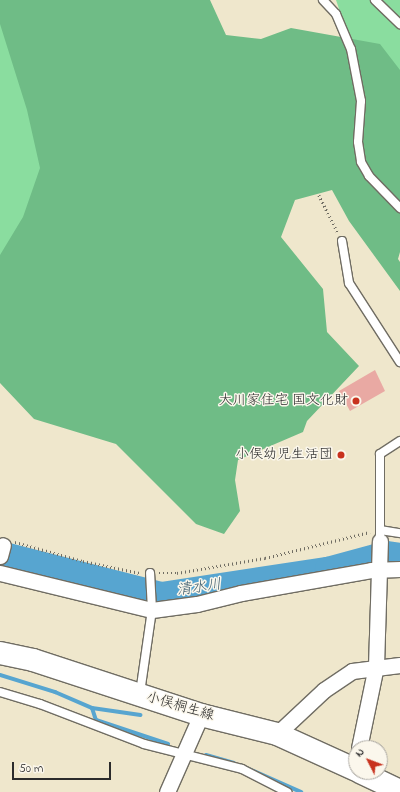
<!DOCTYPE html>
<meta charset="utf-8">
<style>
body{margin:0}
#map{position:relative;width:400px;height:792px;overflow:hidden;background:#efe7cc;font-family:"Indie Flower","Klee One",sans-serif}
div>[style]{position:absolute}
.green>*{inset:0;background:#8add9f}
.forest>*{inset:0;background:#6fbc86}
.stream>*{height:4px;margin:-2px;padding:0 2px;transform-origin:2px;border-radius:2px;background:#57a5d0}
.river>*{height:24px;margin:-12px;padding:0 12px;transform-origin:12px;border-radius:12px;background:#57a5d0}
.building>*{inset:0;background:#e9a9a3}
.path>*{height:2.5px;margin-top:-1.25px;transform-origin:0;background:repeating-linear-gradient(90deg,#706d63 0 1px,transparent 0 4px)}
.roads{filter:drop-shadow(1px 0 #706d63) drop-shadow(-1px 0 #706d63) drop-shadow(0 1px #706d63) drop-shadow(0 -1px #706d63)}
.service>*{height:8px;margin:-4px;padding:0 4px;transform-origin:4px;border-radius:4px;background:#fff}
.minor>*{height:15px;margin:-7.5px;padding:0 7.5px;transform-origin:7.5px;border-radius:7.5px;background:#fff}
.secondary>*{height:22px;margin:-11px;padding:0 11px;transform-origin:11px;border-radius:11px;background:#fff}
.dots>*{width:11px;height:11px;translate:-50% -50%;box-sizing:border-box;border:2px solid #fbf7ec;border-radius:50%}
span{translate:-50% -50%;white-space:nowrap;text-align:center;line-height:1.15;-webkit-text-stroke:3px #fbf7ec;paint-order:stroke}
.poi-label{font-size:14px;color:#2b2b2b}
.right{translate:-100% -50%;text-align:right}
.street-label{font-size:14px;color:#2b2b2b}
.water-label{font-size:15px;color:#3d5c6d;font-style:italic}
.north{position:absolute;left:348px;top:740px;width:40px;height:40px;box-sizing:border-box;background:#fbf7ec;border:1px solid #a8a59f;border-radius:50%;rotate:312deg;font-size:11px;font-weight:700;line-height:16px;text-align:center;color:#2b2b2b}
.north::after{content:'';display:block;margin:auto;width:14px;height:18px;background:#c8321e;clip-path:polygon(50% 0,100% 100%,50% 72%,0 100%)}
.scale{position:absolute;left:12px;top:762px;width:99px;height:18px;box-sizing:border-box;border:2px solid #2b2b2b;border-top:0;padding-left:5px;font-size:12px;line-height:14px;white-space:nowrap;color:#2b2b2b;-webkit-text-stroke:3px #fbf7ec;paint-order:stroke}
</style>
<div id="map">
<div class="green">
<div style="clip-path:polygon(0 0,70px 218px,0 267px)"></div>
<div style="clip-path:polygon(336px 0,400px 0,400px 136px,378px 124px)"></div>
</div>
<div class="forest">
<div style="clip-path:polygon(0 0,210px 0,226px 35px,261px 39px,291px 28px,380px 44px,400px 70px,400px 252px,398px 259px,400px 262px,400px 291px,349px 221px,332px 190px,295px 200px,281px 237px,323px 289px,327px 332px,359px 366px,307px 421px,303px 432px,238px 460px,235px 480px,240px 511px,224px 534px,196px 524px,116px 444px,34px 419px,0 383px,0 255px,23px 217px,40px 168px,27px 110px,0 24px)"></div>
</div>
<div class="stream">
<div style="left:0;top:675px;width:58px;rotate:17.2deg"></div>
<div style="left:55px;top:692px;width:40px;rotate:23.4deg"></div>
<div style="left:92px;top:708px;width:49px;rotate:8.3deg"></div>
<div style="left:92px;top:708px;width:13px;rotate:72deg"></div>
<div style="left:96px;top:720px;width:76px;rotate:18.4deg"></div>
<div style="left:206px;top:755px;width:29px;rotate:16deg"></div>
<div style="left:240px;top:765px;width:67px;rotate:23.9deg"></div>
</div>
<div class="river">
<div style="left:0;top:553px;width:166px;rotate:14.3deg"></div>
<div style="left:161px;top:594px;width:168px;rotate:-8.6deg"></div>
<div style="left:327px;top:569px;width:61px;rotate:-15.2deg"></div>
<div style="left:386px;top:553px;width:14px;rotate:8deg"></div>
</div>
<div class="building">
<div style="clip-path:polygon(375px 370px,385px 391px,350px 411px,339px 391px)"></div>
</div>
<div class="path">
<div style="left:319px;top:195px;width:42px;rotate:63.4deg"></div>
<div style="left:15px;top:542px;width:71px;rotate:15.6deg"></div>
<div style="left:83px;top:561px;width:58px;rotate:11.9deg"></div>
<div style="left:159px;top:573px;width:18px"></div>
<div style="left:177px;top:573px;width:89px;rotate:-9.7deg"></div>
<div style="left:265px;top:558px;width:108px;rotate:-13.9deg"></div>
</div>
<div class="roads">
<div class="service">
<div style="left:323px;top:0;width:19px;rotate:47deg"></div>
<div style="left:336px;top:14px;width:38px;rotate:67deg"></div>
<div style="left:351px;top:49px;width:53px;rotate:79.1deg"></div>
<div style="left:361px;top:101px;width:41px;rotate:94.2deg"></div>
<div style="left:358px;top:142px;width:20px;rotate:81deg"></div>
<div style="left:361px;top:162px;width:16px;rotate:60deg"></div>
<div style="left:369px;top:176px;width:45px;rotate:45.9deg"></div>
<div style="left:375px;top:0;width:35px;rotate:44deg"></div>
<div style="left:342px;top:241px;width:43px;rotate:80.5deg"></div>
<div style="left:349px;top:283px;width:94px;rotate:57.2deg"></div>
<div style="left:380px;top:530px;width:20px;rotate:9deg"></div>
<div style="left:380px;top:541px;width:87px;rotate:-90deg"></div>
<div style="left:380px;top:454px;width:24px;rotate:-33deg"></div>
<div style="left:0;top:692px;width:42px;rotate:16.7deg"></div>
<div style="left:40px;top:704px;width:111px;rotate:21deg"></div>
<div style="left:144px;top:744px;width:101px;rotate:14.3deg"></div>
<div style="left:242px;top:769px;width:51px;rotate:27.1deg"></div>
<div style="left:140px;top:693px;width:84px;rotate:-81.8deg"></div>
<div style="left:152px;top:610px;width:37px;rotate:-93deg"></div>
</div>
<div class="minor">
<div style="left:0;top:556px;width:11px;rotate:-75deg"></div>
<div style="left:0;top:573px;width:156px;rotate:13.7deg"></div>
<div style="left:152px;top:610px;width:45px;rotate:-7.6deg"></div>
<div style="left:197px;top:604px;width:45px;rotate:-14deg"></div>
<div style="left:241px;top:593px;width:132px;rotate:-10deg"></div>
<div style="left:371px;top:570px;width:29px;rotate:-2deg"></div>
<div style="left:277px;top:734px;width:64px;rotate:-43.1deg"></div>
<div style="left:324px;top:690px;width:34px;rotate:-34deg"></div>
<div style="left:352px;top:671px;width:48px;rotate:-7.1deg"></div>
<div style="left:359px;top:748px;width:84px;rotate:-78.3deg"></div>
<div style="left:376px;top:666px;width:125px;rotate:-88.2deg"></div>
<div style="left:167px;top:792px;width:84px;rotate:-66.2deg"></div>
</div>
<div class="secondary">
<div style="left:0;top:653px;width:34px;rotate:12deg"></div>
<div style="left:33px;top:660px;width:177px;rotate:18.1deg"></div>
<div style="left:201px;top:715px;width:78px;rotate:14deg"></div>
<div style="left:277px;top:734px;width:87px;rotate:24.5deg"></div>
<div style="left:360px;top:772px;width:44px;rotate:25.4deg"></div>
</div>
</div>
<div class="dots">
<div style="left:356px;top:401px;background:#c8321e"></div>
<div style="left:341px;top:455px;background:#c8321e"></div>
</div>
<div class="poi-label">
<span class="right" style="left:348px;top:401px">大川家住宅 国文化財</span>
<span class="right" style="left:333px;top:455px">小俣幼児生活団</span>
</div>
<div class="street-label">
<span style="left:180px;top:707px;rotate:16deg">小俣桐生線</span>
</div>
<div class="water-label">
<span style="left:199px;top:588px;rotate:-8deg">清水川</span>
</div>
<div class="north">N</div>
<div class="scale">50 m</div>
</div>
